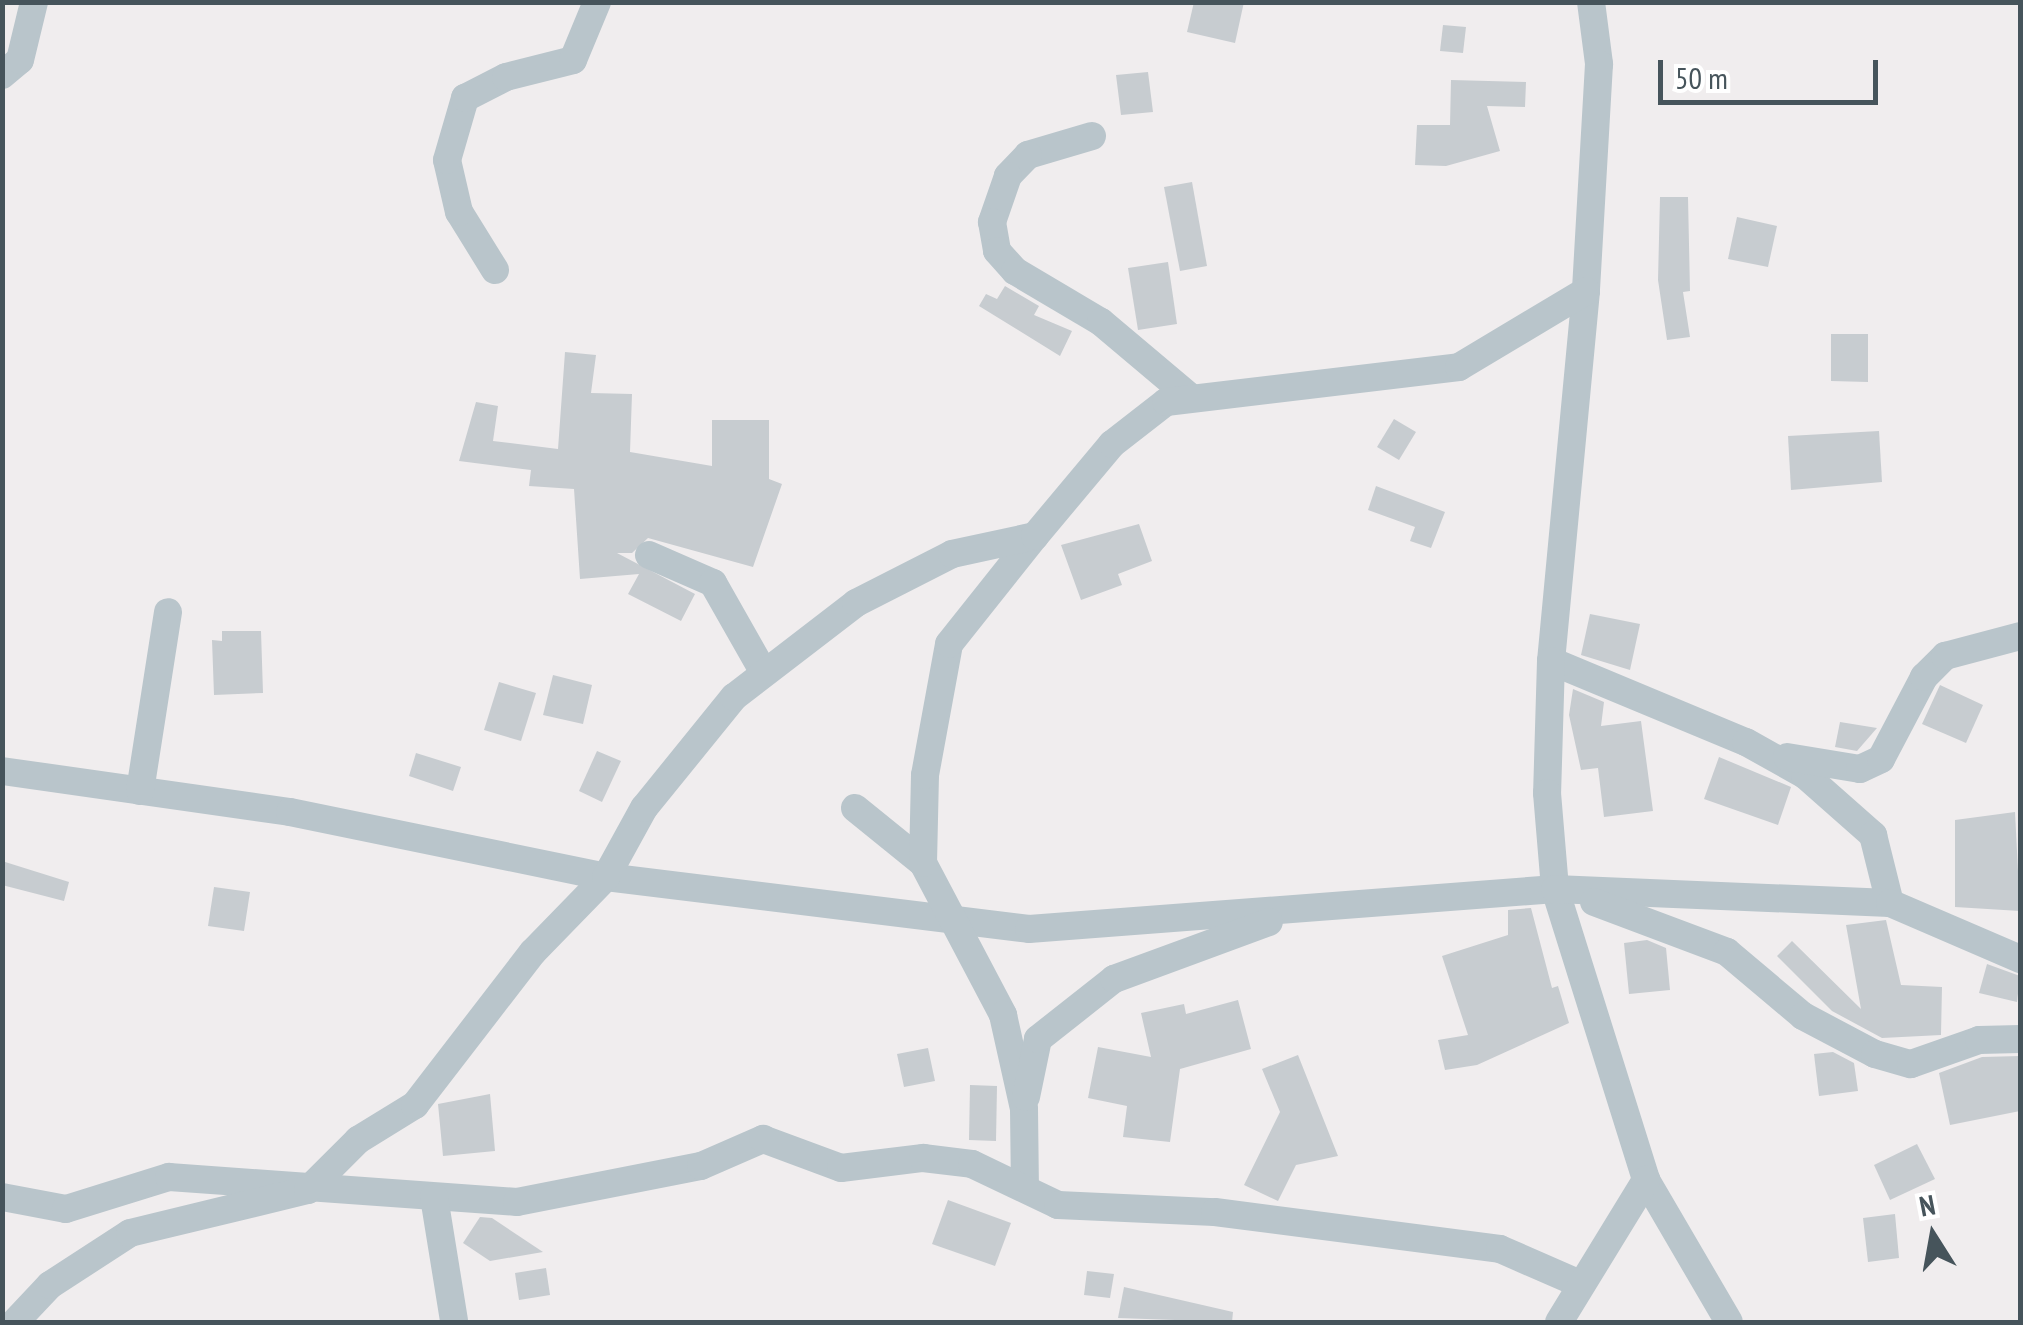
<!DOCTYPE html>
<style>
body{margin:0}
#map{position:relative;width:2023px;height:1325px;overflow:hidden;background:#f0edee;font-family:"PT Sans Narrow",sans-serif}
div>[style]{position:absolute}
.building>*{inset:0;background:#c7ccd0}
.minor>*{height:28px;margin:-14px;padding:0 14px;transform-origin:14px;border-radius:14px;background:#b9c5cb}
span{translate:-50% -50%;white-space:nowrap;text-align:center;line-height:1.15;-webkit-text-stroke:9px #fff;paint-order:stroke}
.frame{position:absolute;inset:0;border:5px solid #46545b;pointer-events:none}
.north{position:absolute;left:1883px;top:1185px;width:100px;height:100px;-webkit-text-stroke:8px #fff;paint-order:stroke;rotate:349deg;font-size:28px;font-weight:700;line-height:40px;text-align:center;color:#46545b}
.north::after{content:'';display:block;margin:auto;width:35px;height:45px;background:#46545b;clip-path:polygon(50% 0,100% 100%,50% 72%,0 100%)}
.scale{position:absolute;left:1658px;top:60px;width:220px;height:45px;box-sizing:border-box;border:5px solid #46545b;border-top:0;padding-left:12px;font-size:30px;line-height:35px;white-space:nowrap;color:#46545b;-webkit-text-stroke:8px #fff;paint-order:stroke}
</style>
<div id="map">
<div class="building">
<div style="clip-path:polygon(1194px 2px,1244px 2px,1235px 43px,1187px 32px)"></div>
<div style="clip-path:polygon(1443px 25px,1466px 27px,1463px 53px,1440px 51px)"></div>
<div style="clip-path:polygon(1148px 72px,1153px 112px,1121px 115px,1116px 75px)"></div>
<div style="clip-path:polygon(1451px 80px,1526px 82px,1525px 107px,1487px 106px,1500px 151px,1446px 166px,1415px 165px,1417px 125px,1450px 125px)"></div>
<div style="clip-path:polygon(1192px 182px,1207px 266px,1180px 271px,1164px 187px)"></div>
<div style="clip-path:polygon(1660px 197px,1688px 197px,1690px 291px,1683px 292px,1690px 337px,1667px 340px,1658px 280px)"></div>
<div style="clip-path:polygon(1737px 217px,1777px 226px,1768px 267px,1728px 259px)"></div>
<div style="clip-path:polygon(1168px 262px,1177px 324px,1138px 330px,1128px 268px)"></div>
<div style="clip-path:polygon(1005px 286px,1039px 306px,1034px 315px,1072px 331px,1060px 356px,979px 306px,986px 294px,997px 299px)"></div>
<div style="clip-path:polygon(1831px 334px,1868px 334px,1868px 382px,1831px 381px)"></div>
<div style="clip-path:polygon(565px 352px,596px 355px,591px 393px,632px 394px,630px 452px,712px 466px,712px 420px,769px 420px,769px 479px,782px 484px,753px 567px,648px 538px,632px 553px,617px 553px,695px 594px,681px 621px,628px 594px,639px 574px,580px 579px,574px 489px,529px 486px,531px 470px,459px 461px,476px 402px,498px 406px,493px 441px,558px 449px)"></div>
<div style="clip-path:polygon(1394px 419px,1416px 432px,1399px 460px,1377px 447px)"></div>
<div style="clip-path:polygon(1879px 431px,1882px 482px,1791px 490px,1788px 436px)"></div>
<div style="clip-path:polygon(1376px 486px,1445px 512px,1431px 548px,1410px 541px,1415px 527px,1368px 510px)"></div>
<div style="clip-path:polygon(1139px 524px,1152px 561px,1118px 574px,1122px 585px,1081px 600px,1061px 545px)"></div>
<div style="clip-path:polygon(1590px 614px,1640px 624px,1630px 670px,1581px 655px)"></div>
<div style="clip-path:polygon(222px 631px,261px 631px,263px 693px,214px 695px,212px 640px,222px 641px)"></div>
<div style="clip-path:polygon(553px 675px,592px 685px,583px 724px,543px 715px)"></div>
<div style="clip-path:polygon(499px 682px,536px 693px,521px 741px,484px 730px)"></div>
<div style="clip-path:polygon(1940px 685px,1983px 705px,1966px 743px,1922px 724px)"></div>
<div style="clip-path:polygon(1573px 689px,1604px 702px,1601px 726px,1641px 721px,1653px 811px,1604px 817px,1598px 768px,1581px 770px,1569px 715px)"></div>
<div style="clip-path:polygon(1840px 722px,1877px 728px,1857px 751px,1835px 747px)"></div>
<div style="clip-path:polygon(597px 751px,621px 761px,602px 802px,579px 791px)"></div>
<div style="clip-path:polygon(416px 753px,461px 767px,453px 791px,409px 776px)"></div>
<div style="clip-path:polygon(1719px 757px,1791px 787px,1778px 825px,1704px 799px)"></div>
<div style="clip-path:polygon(2015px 812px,2020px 911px,1955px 907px,1955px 820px)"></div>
<div style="clip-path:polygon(2px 861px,69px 882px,64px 901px,2px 885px)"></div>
<div style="clip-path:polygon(214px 887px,250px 892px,244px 931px,208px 926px)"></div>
<div style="clip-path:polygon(1531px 908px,1552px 988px,1558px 986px,1569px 1023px,1477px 1065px,1445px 1070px,1438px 1040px,1468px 1035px,1442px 956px,1508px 935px,1508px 910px)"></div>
<div style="clip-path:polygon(1886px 920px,1901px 985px,1942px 987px,1941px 1035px,1882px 1038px,1832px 1011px,1777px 956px,1792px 941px,1861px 1009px,1846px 925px)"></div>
<div style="clip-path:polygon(1647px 940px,1666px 948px,1670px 990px,1629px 994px,1624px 943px)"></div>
<div style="clip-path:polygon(1987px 964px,2020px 976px,2017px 1002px,1979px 993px)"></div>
<div style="clip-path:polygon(1238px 1000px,1251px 1049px,1180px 1069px,1170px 1142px,1123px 1137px,1127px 1106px,1088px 1098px,1098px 1047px,1151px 1057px,1141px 1013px,1184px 1004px,1186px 1014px)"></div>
<div style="clip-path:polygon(928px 1048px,935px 1081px,904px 1087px,897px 1054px)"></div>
<div style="clip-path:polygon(1833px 1052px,1854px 1063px,1858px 1091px,1819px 1096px,1814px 1054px)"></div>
<div style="clip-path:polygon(1298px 1055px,1338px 1156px,1296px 1165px,1278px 1201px,1244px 1185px,1280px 1112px,1262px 1069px)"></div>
<div style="clip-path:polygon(2020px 1056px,2020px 1111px,1950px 1125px,1939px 1073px,1982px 1057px)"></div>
<div style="clip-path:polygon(970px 1085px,997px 1086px,996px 1141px,969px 1140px)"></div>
<div style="clip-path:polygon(490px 1094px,495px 1151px,443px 1156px,438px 1104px)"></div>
<div style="clip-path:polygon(1917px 1144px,1935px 1179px,1890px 1200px,1874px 1165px)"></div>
<div style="clip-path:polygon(948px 1200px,1011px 1223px,995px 1266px,932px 1244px)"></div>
<div style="clip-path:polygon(1895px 1214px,1899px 1258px,1868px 1262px,1863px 1218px)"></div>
<div style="clip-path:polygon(480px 1217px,492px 1218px,543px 1252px,490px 1261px,463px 1243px)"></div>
<div style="clip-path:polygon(546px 1268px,550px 1295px,519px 1300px,515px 1273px)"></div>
<div style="clip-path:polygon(1087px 1271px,1114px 1274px,1110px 1298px,1084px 1295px)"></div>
<div style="clip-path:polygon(1124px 1287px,1233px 1312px,1232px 1322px,1118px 1318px)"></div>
</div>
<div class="minor">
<div style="left:1591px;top:2px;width:63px;rotate:82.6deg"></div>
<div style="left:1599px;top:64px;width:227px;rotate:93.3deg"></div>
<div style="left:1586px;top:291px;width:372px;rotate:95.4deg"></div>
<div style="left:1551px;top:661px;width:211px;rotate:22.6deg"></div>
<div style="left:1746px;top:742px;width:68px;rotate:29.2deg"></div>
<div style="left:1805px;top:775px;width:91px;rotate:41.4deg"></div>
<div style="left:1873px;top:835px;width:70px;rotate:76deg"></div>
<div style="left:2px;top:75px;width:23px;rotate:-40deg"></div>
<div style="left:20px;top:60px;width:60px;rotate:-76.4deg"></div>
<div style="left:1092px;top:136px;width:67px;rotate:163.5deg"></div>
<div style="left:1028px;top:155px;width:29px;rotate:134deg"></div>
<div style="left:1008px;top:176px;width:49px;rotate:109.2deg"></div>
<div style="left:992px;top:222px;width:29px;rotate:80deg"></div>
<div style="left:997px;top:251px;width:27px;rotate:48deg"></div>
<div style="left:1015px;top:271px;width:100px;rotate:30.7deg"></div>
<div style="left:1101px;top:322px;width:116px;rotate:40.1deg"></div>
<div style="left:495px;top:270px;width:68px;rotate:-121.8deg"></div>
<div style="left:459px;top:212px;width:53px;rotate:-103deg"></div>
<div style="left:447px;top:160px;width:65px;rotate:-73.8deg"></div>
<div style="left:465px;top:98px;width:46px;rotate:-27.1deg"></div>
<div style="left:506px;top:77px;width:69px;rotate:-14.2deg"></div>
<div style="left:573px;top:60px;width:63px;rotate:-67.5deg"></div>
<div style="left:649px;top:555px;width:70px;rotate:23.6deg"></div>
<div style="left:713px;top:583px;width:101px;rotate:60.4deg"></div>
<div style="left:1551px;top:661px;width:132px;rotate:91.7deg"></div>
<div style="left:1547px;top:793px;width:96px;rotate:85.2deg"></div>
<div style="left:1555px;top:889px;width:305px;rotate:72.6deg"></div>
<div style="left:1646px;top:1180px;width:164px;rotate:59.7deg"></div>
<div style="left:1787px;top:757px;width:74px;rotate:9.3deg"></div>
<div style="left:1860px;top:769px;width:23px;rotate:-25deg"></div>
<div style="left:1881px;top:759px;width:93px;rotate:-62.3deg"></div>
<div style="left:1924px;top:677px;width:30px;rotate:-45deg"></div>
<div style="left:1945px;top:656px;width:78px;rotate:-14.9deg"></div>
<div style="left:2px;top:771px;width:291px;rotate:8.1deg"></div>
<div style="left:290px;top:812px;width:323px;rotate:11.6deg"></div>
<div style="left:606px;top:877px;width:426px;rotate:7deg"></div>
<div style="left:1029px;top:929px;width:528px;rotate:-4.35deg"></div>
<div style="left:1555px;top:889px;width:335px;rotate:2.4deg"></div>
<div style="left:1890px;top:903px;width:142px;rotate:23.3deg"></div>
<div style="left:140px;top:791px;width:181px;rotate:-81.1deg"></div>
<div style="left:855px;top:808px;width:87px;rotate:39deg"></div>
<div style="left:923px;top:863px;width:172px;rotate:62.2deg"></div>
<div style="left:1003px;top:1015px;width:96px;rotate:77.4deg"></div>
<div style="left:1024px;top:1109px;width:79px;rotate:89.3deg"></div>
<div style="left:923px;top:863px;width:88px;rotate:-88.7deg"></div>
<div style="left:925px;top:775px;width:133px;rotate:-79.6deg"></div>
<div style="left:949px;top:644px;width:138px;rotate:-51.5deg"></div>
<div style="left:1594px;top:902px;width:142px;rotate:20.6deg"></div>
<div style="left:1727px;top:952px;width:99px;rotate:40.1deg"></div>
<div style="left:1803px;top:1016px;width:81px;rotate:27.8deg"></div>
<div style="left:1875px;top:1054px;width:37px;rotate:16deg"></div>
<div style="left:1911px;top:1064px;width:72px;rotate:-19.4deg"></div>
<div style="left:1979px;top:1040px;width:41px;rotate:-1.4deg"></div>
<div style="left:1026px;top:1097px;width:59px;rotate:-78.3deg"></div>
<div style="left:1038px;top:1039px;width:97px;rotate:-38.3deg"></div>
<div style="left:1114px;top:979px;width:165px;rotate:-20.2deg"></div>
<div style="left:2px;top:1197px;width:65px;rotate:10.6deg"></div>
<div style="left:66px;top:1209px;width:108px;rotate:-17.3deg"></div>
<div style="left:169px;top:1177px;width:349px;rotate:4.1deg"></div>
<div style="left:517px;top:1202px;width:187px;rotate:-11.1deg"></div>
<div style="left:701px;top:1166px;width:68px;rotate:-23.5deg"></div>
<div style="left:763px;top:1139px;width:83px;rotate:20.4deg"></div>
<div style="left:841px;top:1168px;width:83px;rotate:-7deg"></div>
<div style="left:923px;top:1158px;width:49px;rotate:7deg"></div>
<div style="left:972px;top:1164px;width:95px;rotate:25.5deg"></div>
<div style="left:1058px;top:1205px;width:157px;rotate:2.6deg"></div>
<div style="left:1215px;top:1212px;width:287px;rotate:7.4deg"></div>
<div style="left:1500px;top:1249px;width:85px;rotate:23.6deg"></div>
<div style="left:434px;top:1197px;width:125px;rotate:80.8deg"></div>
<div style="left:15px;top:1322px;width:51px;rotate:-46.6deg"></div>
<div style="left:50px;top:1285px;width:95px;rotate:-33deg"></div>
<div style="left:130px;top:1233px;width:183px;rotate:-13.6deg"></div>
<div style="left:308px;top:1190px;width:71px;rotate:-45deg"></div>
<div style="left:358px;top:1140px;width:67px;rotate:-31.6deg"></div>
<div style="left:415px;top:1105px;width:193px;rotate:-52.4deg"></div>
<div style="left:533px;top:952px;width:105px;rotate:-45.8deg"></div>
<div style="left:606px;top:877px;width:79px;rotate:-61.2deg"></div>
<div style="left:644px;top:808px;width:143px;rotate:-51deg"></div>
<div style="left:734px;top:697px;width:154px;rotate:-37.6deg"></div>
<div style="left:856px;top:603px;width:108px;rotate:-27deg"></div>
<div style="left:952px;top:554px;width:85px;rotate:-12.2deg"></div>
<div style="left:1035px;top:536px;width:120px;rotate:-50.1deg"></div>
<div style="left:1112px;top:444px;width:68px;rotate:-37.9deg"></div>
<div style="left:1166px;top:402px;width:295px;rotate:-6.8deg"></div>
<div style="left:1459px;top:367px;width:148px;rotate:-30.9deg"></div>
<div style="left:1559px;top:1322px;width:167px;rotate:-58.5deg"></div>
</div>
<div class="frame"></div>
<div class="north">N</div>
<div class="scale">50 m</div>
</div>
